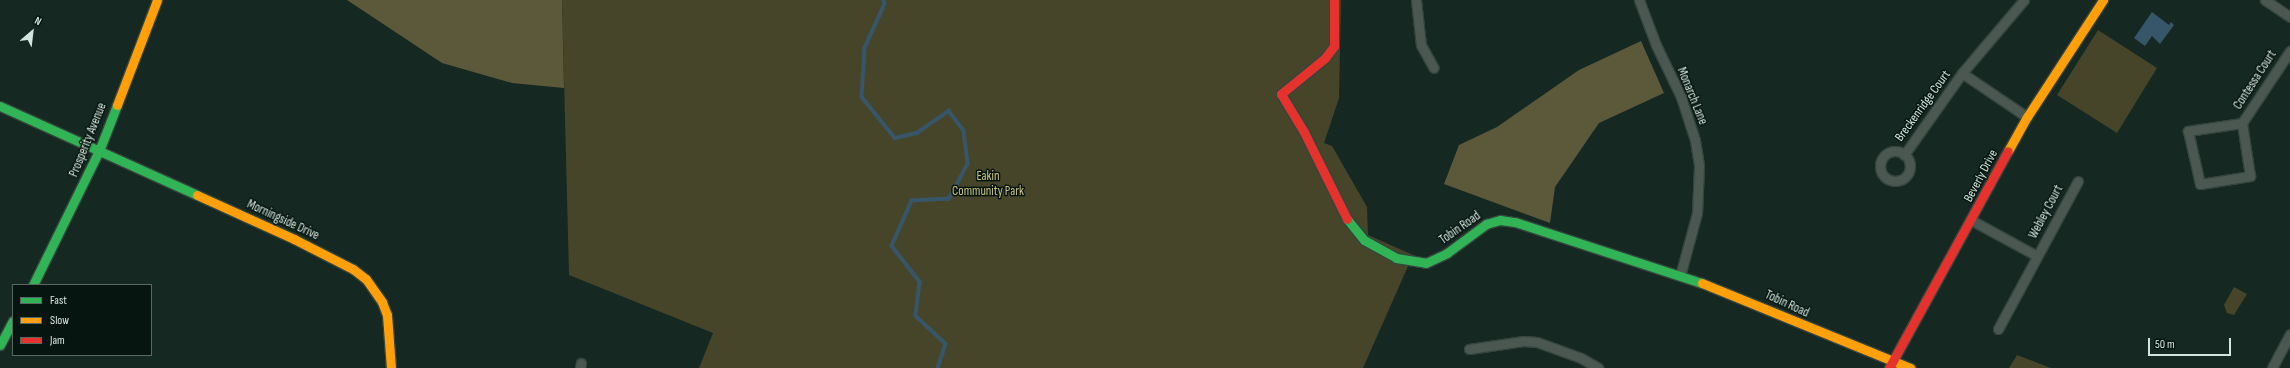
<!DOCTYPE html>
<style>
body{margin:0}
#map{position:relative;width:2290px;height:368px;overflow:hidden;background:#152822;font-family:"Sofia Sans Condensed",sans-serif}
div>[style]{position:absolute}
.green>*{inset:0;background:#464529}
.forest>*{inset:0;background:#5c593b}
.water>*{inset:0;background:#385669}
.stream>*{height:3.5px;margin:-1.75px;padding:0 1.75px;transform-origin:1.75px;border-radius:1.75px;background:#385669}
.roads{filter:drop-shadow(1px 0 #35443e) drop-shadow(-1px 0 #35443e) drop-shadow(0 1px #35443e) drop-shadow(0 -1px #35443e)}
.street>*{height:9px;margin:-4.5px;padding:0 4.5px;transform-origin:4.5px;border-radius:4.5px;background:#4b5852}
.street>.ring{margin:-4.5px;padding:0;box-sizing:content-box;background:none;border:9px solid #4b5852;border-radius:50%}
.fast>*{height:9px;margin:-4.5px;padding:0 4.5px;transform-origin:4.5px;border-radius:4.5px;background:#30b455}
.slow>*{height:9px;margin:-4.5px;padding:0 4.5px;transform-origin:4.5px;border-radius:4.5px;background:#ff9f0a}
.jam>*{height:9px;margin:-4.5px;padding:0 4.5px;transform-origin:4.5px;border-radius:4.5px;background:#e5322d}
span{translate:-50% -50%;white-space:nowrap;text-align:center;line-height:1.15;-webkit-text-stroke:3px #071510;paint-order:stroke}
.street-label{font-size:13px;color:#d3e6de}
.park-label{font-size:13px;color:#ccc386}
.legend{position:absolute;left:12px;top:284px;width:140px;height:72px;box-sizing:border-box;background:#071510;border:1px solid #596962;margin:0;padding:5px 7px;list-style:none;font-size:12px;color:#d3e6de}
.legend li{display:flex;align-items:center;gap:8px;height:20px}
.legend b{width:20px;border:1px solid #596962}
.north{position:absolute;left:12px;top:12px;width:40px;height:40px;-webkit-text-stroke:3px #071510;paint-order:stroke;rotate:28deg;font-size:11px;font-weight:700;line-height:16px;text-align:center;color:#d3e6de}
.north::after{content:'';display:block;margin:auto;width:14px;height:18px;background:#d3e6de;clip-path:polygon(50% 0,100% 100%,50% 72%,0 100%)}
.scale{position:absolute;left:2148px;top:338px;width:83px;height:18px;box-sizing:border-box;border:2px solid #d3e6de;border-top:0;padding-left:5px;font-size:12px;line-height:14px;white-space:nowrap;color:#d3e6de;-webkit-text-stroke:3px #071510;paint-order:stroke}
</style>
<div id="map">
<div class="green">
<div style="clip-path:polygon(562px 0,1341px 0,1339px 98px,1324px 143px,1332px 146px,1367px 207px,1368px 235px,1413px 255px,1363px 368px,699px 368px,713px 333px,569px 275px)"></div>
<div style="clip-path:polygon(2098px 30px,2157px 68px,2117px 133px,2057px 95px)"></div>
<div style="clip-path:polygon(2234px 287px,2247px 294px,2234px 315px,2227px 313px,2224px 305px)"></div>
<div style="clip-path:polygon(2017px 355px,2051px 368px,2009px 368px)"></div>
</div>
<div class="forest">
<div style="clip-path:polygon(347px 0,562px 0,564px 88px,512px 83px,442px 63px)"></div>
<div style="clip-path:polygon(1641px 41px,1664px 93px,1599px 123px,1555px 187px,1550px 223px,1444px 184px,1459px 145px,1497px 127px,1579px 70px)"></div>
</div>
<div class="water">
<div style="clip-path:polygon(2152px 12px,2169px 25px,2171px 22px,2174px 25px,2160px 44px,2152px 36px,2145px 46px,2134px 38px)"></div>
</div>
<div class="stream">
<div style="left:884px;top:0;width:4px;rotate:76deg"></div>
<div style="left:885px;top:4px;width:48px;rotate:114.4deg"></div>
<div style="left:865px;top:48px;width:49px;rotate:93.5deg"></div>
<div style="left:862px;top:97px;width:53px;rotate:51.2deg"></div>
<div style="left:895px;top:138px;width:23px;rotate:-13deg"></div>
<div style="left:917px;top:133px;width:39px;rotate:-35deg"></div>
<div style="left:949px;top:111px;width:25px;rotate:53deg"></div>
<div style="left:964px;top:131px;width:33px;rotate:83deg"></div>
<div style="left:968px;top:164px;width:40px;rotate:118deg"></div>
<div style="left:949px;top:199px;width:37px;rotate:177deg"></div>
<div style="left:912px;top:201px;width:49px;rotate:114deg"></div>
<div style="left:892px;top:246px;width:46px;rotate:52.1deg"></div>
<div style="left:920px;top:282px;width:34px;rotate:97deg"></div>
<div style="left:916px;top:316px;width:41px;rotate:43deg"></div>
<div style="left:946px;top:344px;width:25px;rotate:108deg"></div>
</div>
<div class="roads">
<div class="street">
<div style="left:1416px;top:0;width:45px;rotate:83.7deg"></div>
<div style="left:1421px;top:45px;width:26px;rotate:61deg"></div>
<div style="left:1639px;top:0;width:48px;rotate:69.3deg"></div>
<div style="left:1656px;top:45px;width:58px;rotate:64.3deg"></div>
<div style="left:1681px;top:97px;width:45px;rotate:72deg"></div>
<div style="left:1695px;top:140px;width:26px;rotate:81deg"></div>
<div style="left:1699px;top:166px;width:47px;rotate:92.4deg"></div>
<div style="left:1697px;top:213px;width:65px;rotate:105.1deg"></div>
<div style="left:2265px;top:0;width:30px;rotate:34deg"></div>
<div style="left:1962px;top:73px;width:78px;rotate:34.1deg"></div>
<div style="left:2242px;top:123px;width:55px;rotate:171.6deg"></div>
<div style="left:2188px;top:131px;width:54px;rotate:77.2deg"></div>
<div style="left:2200px;top:184px;width:51px;rotate:-9.1deg"></div>
<div style="left:2250px;top:176px;width:54px;rotate:-98.6deg"></div>
<div style="left:2242px;top:123px;width:87px;rotate:-56.3deg"></div>
<div class="ring" style="left:1880px;top:151px;width:21px;height:21px"></div>
<div style="left:1904px;top:155px;width:100px;rotate:-54.7deg"></div>
<div style="left:1962px;top:73px;width:96px;rotate:-49.7deg"></div>
<div style="left:1971px;top:220px;width:75px;rotate:28.6deg"></div>
<div style="left:1998px;top:329px;width:168px;rotate:-61.6deg"></div>
<div style="left:1469px;top:349px;width:55px;rotate:-8.4deg"></div>
<div style="left:1523px;top:341px;width:14px;rotate:4deg"></div>
<div style="left:1537px;top:342px;width:47px;rotate:20deg"></div>
<div style="left:1581px;top:358px;width:20px;rotate:30deg"></div>
<div style="left:580px;top:368px;width:5px;rotate:-79deg"></div>
<div style="left:2272px;top:368px;width:38px;rotate:-62deg"></div>
</div>
<div class="fast">
<div style="left:0;top:106px;width:216px;rotate:24.3deg"></div>
<div style="left:1347px;top:219px;width:27px;rotate:51deg"></div>
<div style="left:1364px;top:240px;width:37px;rotate:29deg"></div>
<div style="left:1396px;top:258px;width:30px;rotate:9deg"></div>
<div style="left:1426px;top:263px;width:23px;rotate:-25deg"></div>
<div style="left:1447px;top:253px;width:49px;rotate:-36.6deg"></div>
<div style="left:1486px;top:224px;width:15px;rotate:-16deg"></div>
<div style="left:1500px;top:220px;width:15px;rotate:8deg"></div>
<div style="left:1515px;top:222px;width:197px;rotate:18.1deg"></div>
<div style="left:33px;top:285px;width:149px;rotate:-63.8deg"></div>
<div style="left:99px;top:151px;width:49px;rotate:-68.6deg"></div>
<div style="left:0;top:345px;width:27px;rotate:-62deg"></div>
</div>
<div class="slow">
<div style="left:117px;top:105px;width:112px;rotate:-69.1deg"></div>
<div style="left:2008px;top:151px;width:39px;rotate:-61deg"></div>
<div style="left:2027px;top:117px;width:140px;rotate:-57deg"></div>
<div style="left:197px;top:195px;width:107px;rotate:24.4deg"></div>
<div style="left:294px;top:239px;width:66px;rotate:27deg"></div>
<div style="left:353px;top:269px;width:16px;rotate:38deg"></div>
<div style="left:366px;top:279px;width:28px;rotate:55deg"></div>
<div style="left:382px;top:302px;width:14px;rotate:69deg"></div>
<div style="left:387px;top:315px;width:53px;rotate:85.7deg"></div>
<div style="left:1702px;top:283px;width:225px;rotate:22.2deg"></div>
</div>
<div class="jam">
<div style="left:1334px;top:0;width:46px;rotate:90deg"></div>
<div style="left:1334px;top:46px;width:15px;rotate:127deg"></div>
<div style="left:1325px;top:58px;width:57px;rotate:140.7deg"></div>
<div style="left:1281px;top:94px;width:44px;rotate:58.8deg"></div>
<div style="left:1304px;top:132px;width:97px;rotate:63.7deg"></div>
<div style="left:1889px;top:368px;width:247px;rotate:-61.3deg"></div>
</div>
</div>
<div class="street-label">
<span style="left:2255px;top:80px;rotate:-57deg">Contessa Court</span>
<span style="left:1692px;top:96px;rotate:68deg">Monarch Lane</span>
<span style="left:1923px;top:106px;rotate:-54deg">Breckenridge Court</span>
<span style="left:88px;top:140px;rotate:-68deg">Prosperity Avenue</span>
<span style="left:1981px;top:176px;rotate:-62deg">Beverly Drive</span>
<span style="left:2046px;top:212px;rotate:-62deg">Webley Court</span>
<span style="left:283px;top:220px;rotate:25deg">Morningside Drive</span>
<span style="left:1460px;top:228px;rotate:-35deg">Tobin Road</span>
<span style="left:1787px;top:304px;rotate:25deg">Tobin Road</span>
</div>
<div class="park-label">
<span style="left:988px;top:184px">Eakin<br>Community Park</span>
</div>
<ul class="legend">
<li><b style="height:5px;background:#30b455"></b>Fast</li>
<li><b style="height:5px;background:#ff9f0a"></b>Slow</li>
<li><b style="height:5px;background:#e5322d"></b>Jam</li>
</ul>
<div class="north">N</div>
<div class="scale">50 m</div>
</div>
